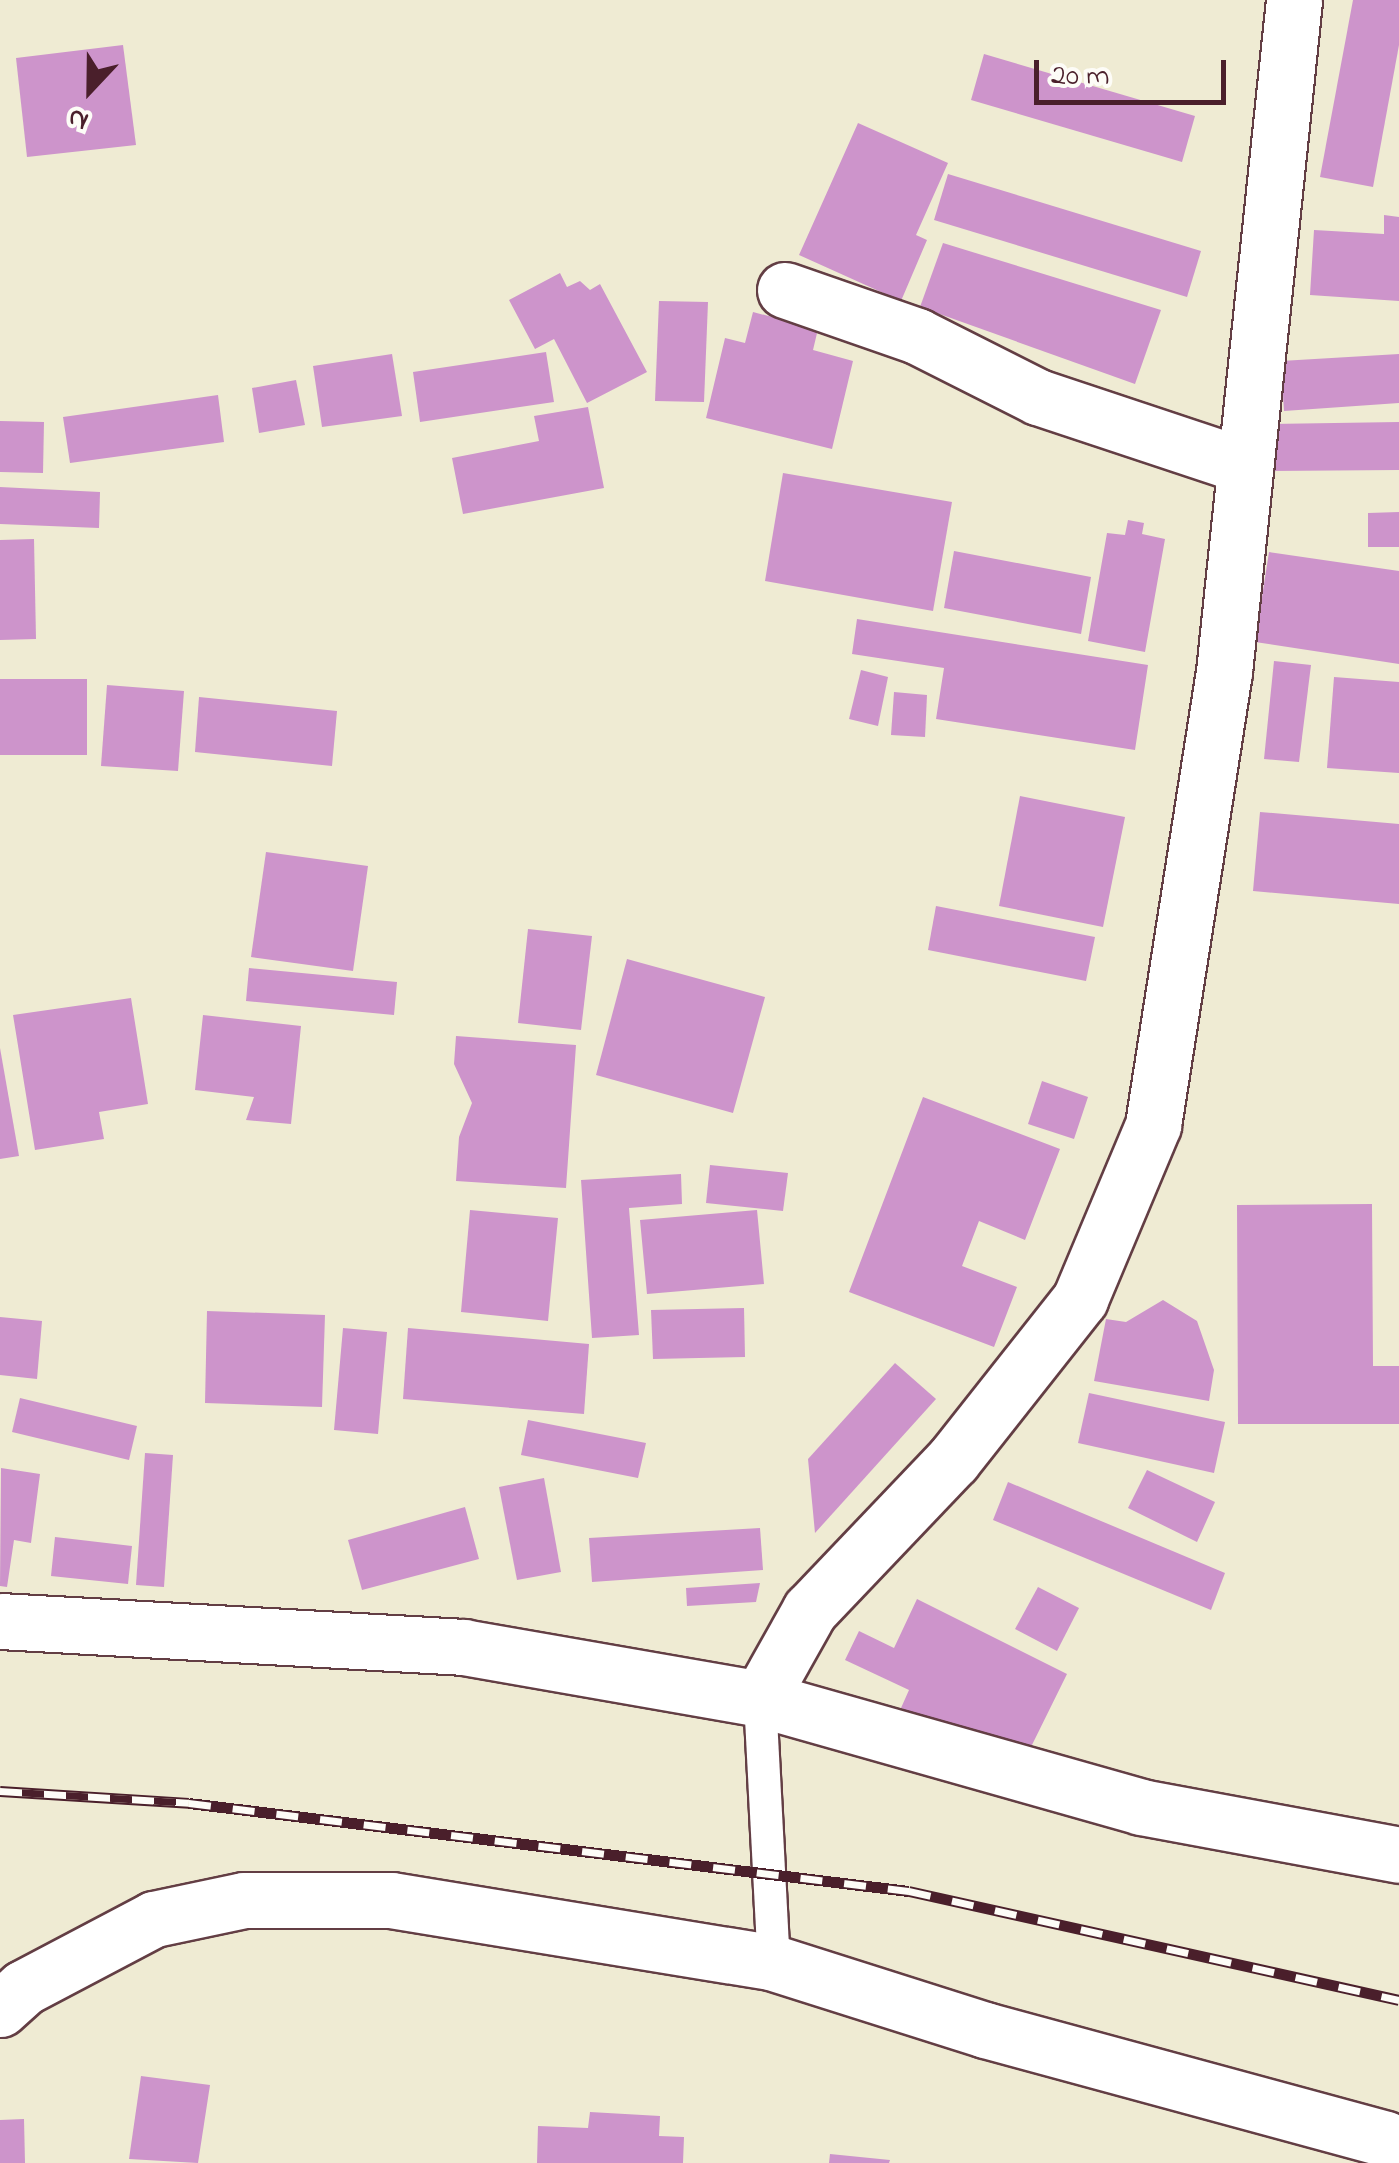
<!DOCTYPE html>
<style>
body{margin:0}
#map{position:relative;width:1399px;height:2163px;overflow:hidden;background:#efebd3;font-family:"Indie Flower",sans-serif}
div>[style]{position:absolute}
.building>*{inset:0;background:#cd94cb}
.roads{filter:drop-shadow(2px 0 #633e44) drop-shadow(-2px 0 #633e44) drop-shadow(0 2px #633e44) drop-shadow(0 -2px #633e44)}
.service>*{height:32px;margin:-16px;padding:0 16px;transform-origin:16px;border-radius:16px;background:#fff}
.minor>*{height:55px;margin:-27.5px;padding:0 27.5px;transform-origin:27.5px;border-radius:27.5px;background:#fff}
.rail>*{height:11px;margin-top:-5.5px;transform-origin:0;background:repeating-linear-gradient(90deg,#fdfcf7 0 22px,#4a1f2b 0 44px);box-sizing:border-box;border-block:2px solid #4a1f2b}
span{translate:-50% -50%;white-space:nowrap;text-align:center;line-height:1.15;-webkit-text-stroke:8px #fdfcf7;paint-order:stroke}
.north{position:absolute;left:40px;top:40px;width:100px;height:100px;-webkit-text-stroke:8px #fdfcf7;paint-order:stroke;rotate:202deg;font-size:28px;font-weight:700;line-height:40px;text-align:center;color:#4a1f2b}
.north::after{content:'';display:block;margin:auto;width:35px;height:45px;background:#4a1f2b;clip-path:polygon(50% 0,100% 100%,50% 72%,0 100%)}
.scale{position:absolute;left:1034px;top:60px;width:192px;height:45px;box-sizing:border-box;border:5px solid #4a1f2b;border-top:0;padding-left:12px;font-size:30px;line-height:35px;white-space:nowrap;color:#4a1f2b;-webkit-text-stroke:8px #fdfcf7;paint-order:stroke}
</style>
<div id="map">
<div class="building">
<div style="clip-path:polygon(1353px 0,1399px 0,1399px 45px,1373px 187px,1320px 177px)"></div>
<div style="clip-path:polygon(123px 45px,136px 145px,27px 157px,16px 58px)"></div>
<div style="clip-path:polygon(984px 54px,1195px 116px,1182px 162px,971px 100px)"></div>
<div style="clip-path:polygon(858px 123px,948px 163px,916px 235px,927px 240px,901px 301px,799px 255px)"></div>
<div style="clip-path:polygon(948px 174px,1201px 251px,1187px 297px,934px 220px)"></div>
<div style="clip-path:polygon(1384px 215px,1399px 217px,1399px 301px,1310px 295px,1314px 230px,1384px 234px)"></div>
<div style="clip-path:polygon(943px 243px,1161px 310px,1135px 384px,920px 307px)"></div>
<div style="clip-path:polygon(560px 273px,567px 287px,580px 281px,590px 290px,600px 284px,647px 372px,587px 403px,554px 339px,535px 349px,509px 300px)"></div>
<div style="clip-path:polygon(659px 301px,708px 302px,704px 402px,655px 401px)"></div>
<div style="clip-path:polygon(753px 312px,818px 329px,813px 350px,853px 361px,832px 449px,706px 418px,725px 338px,745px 343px)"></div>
<div style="clip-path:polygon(546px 352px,554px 402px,420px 422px,413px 372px)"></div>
<div style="clip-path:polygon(392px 354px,402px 416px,322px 427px,313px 366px)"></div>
<div style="clip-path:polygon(1399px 354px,1399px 403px,1284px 411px,1281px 361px)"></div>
<div style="clip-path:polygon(296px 380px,305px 425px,259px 433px,252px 388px)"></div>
<div style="clip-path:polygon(218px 395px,224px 442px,70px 463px,63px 417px)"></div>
<div style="clip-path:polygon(588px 407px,604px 488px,463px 514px,452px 458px,539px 441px,534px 416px)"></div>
<div style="clip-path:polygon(0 421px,44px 422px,43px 473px,0 472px)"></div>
<div style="clip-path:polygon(1399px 422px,1399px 470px,1266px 471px,1265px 424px)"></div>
<div style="clip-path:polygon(783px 473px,952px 502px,933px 611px,765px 581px)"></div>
<div style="clip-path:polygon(0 487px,100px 492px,99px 528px,0 524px)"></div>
<div style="clip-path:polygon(1399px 512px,1399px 547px,1368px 547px,1368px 513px)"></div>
<div style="clip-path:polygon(1128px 520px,1144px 523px,1142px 534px,1165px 539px,1145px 652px,1088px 641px,1107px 533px,1125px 535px)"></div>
<div style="clip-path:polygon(34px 539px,36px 639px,0 640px,0 540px)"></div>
<div style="clip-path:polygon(954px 551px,1091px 577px,1081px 634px,944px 608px)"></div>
<div style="clip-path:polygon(1269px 552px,1399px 571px,1399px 664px,1255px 642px)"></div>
<div style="clip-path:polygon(857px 619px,1148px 665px,1135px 750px,936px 719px,944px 668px,852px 654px)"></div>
<div style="clip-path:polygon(1274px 661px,1311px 665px,1299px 762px,1264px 759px)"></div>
<div style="clip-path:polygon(861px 670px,888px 677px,878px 726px,849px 719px)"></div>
<div style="clip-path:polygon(1334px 677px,1399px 682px,1399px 773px,1327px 768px)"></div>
<div style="clip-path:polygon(0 679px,87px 679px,87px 755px,0 755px)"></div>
<div style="clip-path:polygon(107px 685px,184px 691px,178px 771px,101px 766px)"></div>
<div style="clip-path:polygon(894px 692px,927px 695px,925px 737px,891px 735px)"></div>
<div style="clip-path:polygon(199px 697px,337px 711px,332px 766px,195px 752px)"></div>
<div style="clip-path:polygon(1020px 796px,1125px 817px,1103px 927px,999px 906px)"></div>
<div style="clip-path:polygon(1260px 812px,1399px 824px,1399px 904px,1253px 891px)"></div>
<div style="clip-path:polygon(266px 852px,368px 866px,353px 971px,251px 957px)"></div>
<div style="clip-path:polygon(936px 906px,1095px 937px,1086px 981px,928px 950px)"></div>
<div style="clip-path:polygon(528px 929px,592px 936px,581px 1030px,518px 1023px)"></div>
<div style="clip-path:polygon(627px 959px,765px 997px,733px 1113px,596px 1075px)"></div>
<div style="clip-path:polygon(249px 968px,397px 982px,394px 1015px,246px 1001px)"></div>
<div style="clip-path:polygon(131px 998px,148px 1104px,99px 1112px,104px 1139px,35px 1150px,13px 1015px)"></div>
<div style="clip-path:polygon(203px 1015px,301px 1026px,291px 1124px,246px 1120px,254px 1097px,195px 1090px)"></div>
<div style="clip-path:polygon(456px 1036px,576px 1045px,566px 1188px,456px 1181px,459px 1137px,472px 1103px,454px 1064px)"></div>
<div style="clip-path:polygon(0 1048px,19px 1156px,0 1159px)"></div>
<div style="clip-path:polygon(1042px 1081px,1088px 1097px,1074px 1139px,1028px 1124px)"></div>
<div style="clip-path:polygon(923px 1097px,1060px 1149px,1025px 1240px,979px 1221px,962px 1266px,1017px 1287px,994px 1347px,849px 1292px)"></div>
<div style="clip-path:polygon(710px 1165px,788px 1173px,783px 1211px,706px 1203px)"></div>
<div style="clip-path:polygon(681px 1174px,682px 1204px,629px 1208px,639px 1335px,592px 1338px,581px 1180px)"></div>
<div style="clip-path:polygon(1372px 1204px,1373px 1366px,1399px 1366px,1399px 1424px,1238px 1424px,1237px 1205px)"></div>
<div style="clip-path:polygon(470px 1210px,558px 1218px,548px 1321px,461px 1312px)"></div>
<div style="clip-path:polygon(757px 1210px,764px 1284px,647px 1294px,640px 1220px)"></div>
<div style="clip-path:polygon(1163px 1300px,1197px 1321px,1214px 1370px,1209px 1401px,1094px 1381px,1106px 1319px,1126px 1322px)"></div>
<div style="clip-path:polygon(744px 1308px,745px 1357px,653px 1359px,651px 1310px)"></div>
<div style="clip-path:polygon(207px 1311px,325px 1315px,322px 1407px,205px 1403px)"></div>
<div style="clip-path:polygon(0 1317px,42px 1321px,37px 1379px,0 1375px)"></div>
<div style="clip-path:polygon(343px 1328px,387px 1332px,378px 1434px,334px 1430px)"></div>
<div style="clip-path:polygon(408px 1328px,589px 1344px,584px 1414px,403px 1399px)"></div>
<div style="clip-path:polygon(895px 1363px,936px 1399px,815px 1533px,808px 1459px)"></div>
<div style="clip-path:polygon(1089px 1393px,1225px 1422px,1214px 1473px,1078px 1443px)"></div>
<div style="clip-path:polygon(20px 1398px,137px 1426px,129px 1460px,12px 1432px)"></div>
<div style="clip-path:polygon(528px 1420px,646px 1443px,638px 1478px,521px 1455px)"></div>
<div style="clip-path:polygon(145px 1453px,173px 1455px,164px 1587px,136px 1585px)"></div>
<div style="clip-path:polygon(1px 1468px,40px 1474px,31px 1543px,14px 1540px,7px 1587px,0 1586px)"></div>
<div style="clip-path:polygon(1147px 1470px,1215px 1502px,1197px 1542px,1128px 1508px)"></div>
<div style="clip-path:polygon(544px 1478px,561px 1572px,517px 1580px,499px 1487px)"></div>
<div style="clip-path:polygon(1008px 1482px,1225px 1573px,1211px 1610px,993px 1520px)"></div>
<div style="clip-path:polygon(465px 1507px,479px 1559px,362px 1590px,348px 1540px)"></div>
<div style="clip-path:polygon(760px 1528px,763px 1570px,592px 1582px,589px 1538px)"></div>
<div style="clip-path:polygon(55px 1537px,132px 1546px,128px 1584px,51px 1576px)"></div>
<div style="clip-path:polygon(760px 1583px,756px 1602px,687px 1606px,686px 1588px)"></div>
<div style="clip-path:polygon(1038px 1587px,1079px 1608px,1057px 1651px,1015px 1629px)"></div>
<div style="clip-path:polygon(917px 1599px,1067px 1674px,1029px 1751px,1005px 1739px,997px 1755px,901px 1708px,909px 1690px,845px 1660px,859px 1631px,894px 1648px)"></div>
<div style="clip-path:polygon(141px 2076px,210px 2085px,198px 2163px,129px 2159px)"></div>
<div style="clip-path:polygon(590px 2112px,660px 2116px,659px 2136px,684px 2137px,683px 2163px,537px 2163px,538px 2126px,588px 2128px)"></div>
<div style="clip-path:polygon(24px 2119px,25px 2163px,0 2163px,0 2120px)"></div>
<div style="clip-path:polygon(830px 2154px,890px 2160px,889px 2163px,829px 2163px)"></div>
</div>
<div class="roads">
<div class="service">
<div style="left:760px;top:1699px;width:264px;rotate:87deg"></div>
</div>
<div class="minor">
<div style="left:785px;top:290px;width:140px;rotate:19.2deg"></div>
<div style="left:917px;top:336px;width:136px;rotate:26.8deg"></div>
<div style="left:1038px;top:397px;width:218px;rotate:18.4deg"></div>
<div style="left:0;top:1621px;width:464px;rotate:3.2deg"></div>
<div style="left:463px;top:1647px;width:302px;rotate:9.9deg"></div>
<div style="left:760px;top:1699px;width:396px;rotate:15.8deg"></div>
<div style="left:1141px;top:1807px;width:262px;rotate:10.5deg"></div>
<div style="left:760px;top:1699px;width:102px;rotate:-60.7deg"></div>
<div style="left:810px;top:1610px;width:207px;rotate:-46.4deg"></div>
<div style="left:953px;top:1460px;width:205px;rotate:-51.7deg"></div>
<div style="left:1080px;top:1299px;width:189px;rotate:-67.2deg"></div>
<div style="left:1153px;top:1125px;width:459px;rotate:-81.1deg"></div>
<div style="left:1224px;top:672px;width:676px;rotate:-84.05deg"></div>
<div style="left:0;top:2009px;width:31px;rotate:-42deg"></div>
<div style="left:23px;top:1988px;width:148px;rotate:-27.8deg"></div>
<div style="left:154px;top:1919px;width:92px;rotate:-11.9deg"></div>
<div style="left:244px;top:1900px;width:147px"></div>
<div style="left:391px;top:1900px;width:388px;rotate:9.3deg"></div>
<div style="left:774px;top:1963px;width:221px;rotate:17.6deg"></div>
<div style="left:985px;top:2030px;width:415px;rotate:15.2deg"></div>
<div style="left:1385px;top:2139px;width:20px;rotate:45deg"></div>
</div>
</div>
<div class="rail">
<div style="left:0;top:1791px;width:189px;rotate:3.6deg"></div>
<div style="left:189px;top:1803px;width:725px;rotate:6.97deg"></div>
<div style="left:909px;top:1891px;width:502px;rotate:12.54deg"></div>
</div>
<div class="north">N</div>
<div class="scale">20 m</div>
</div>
